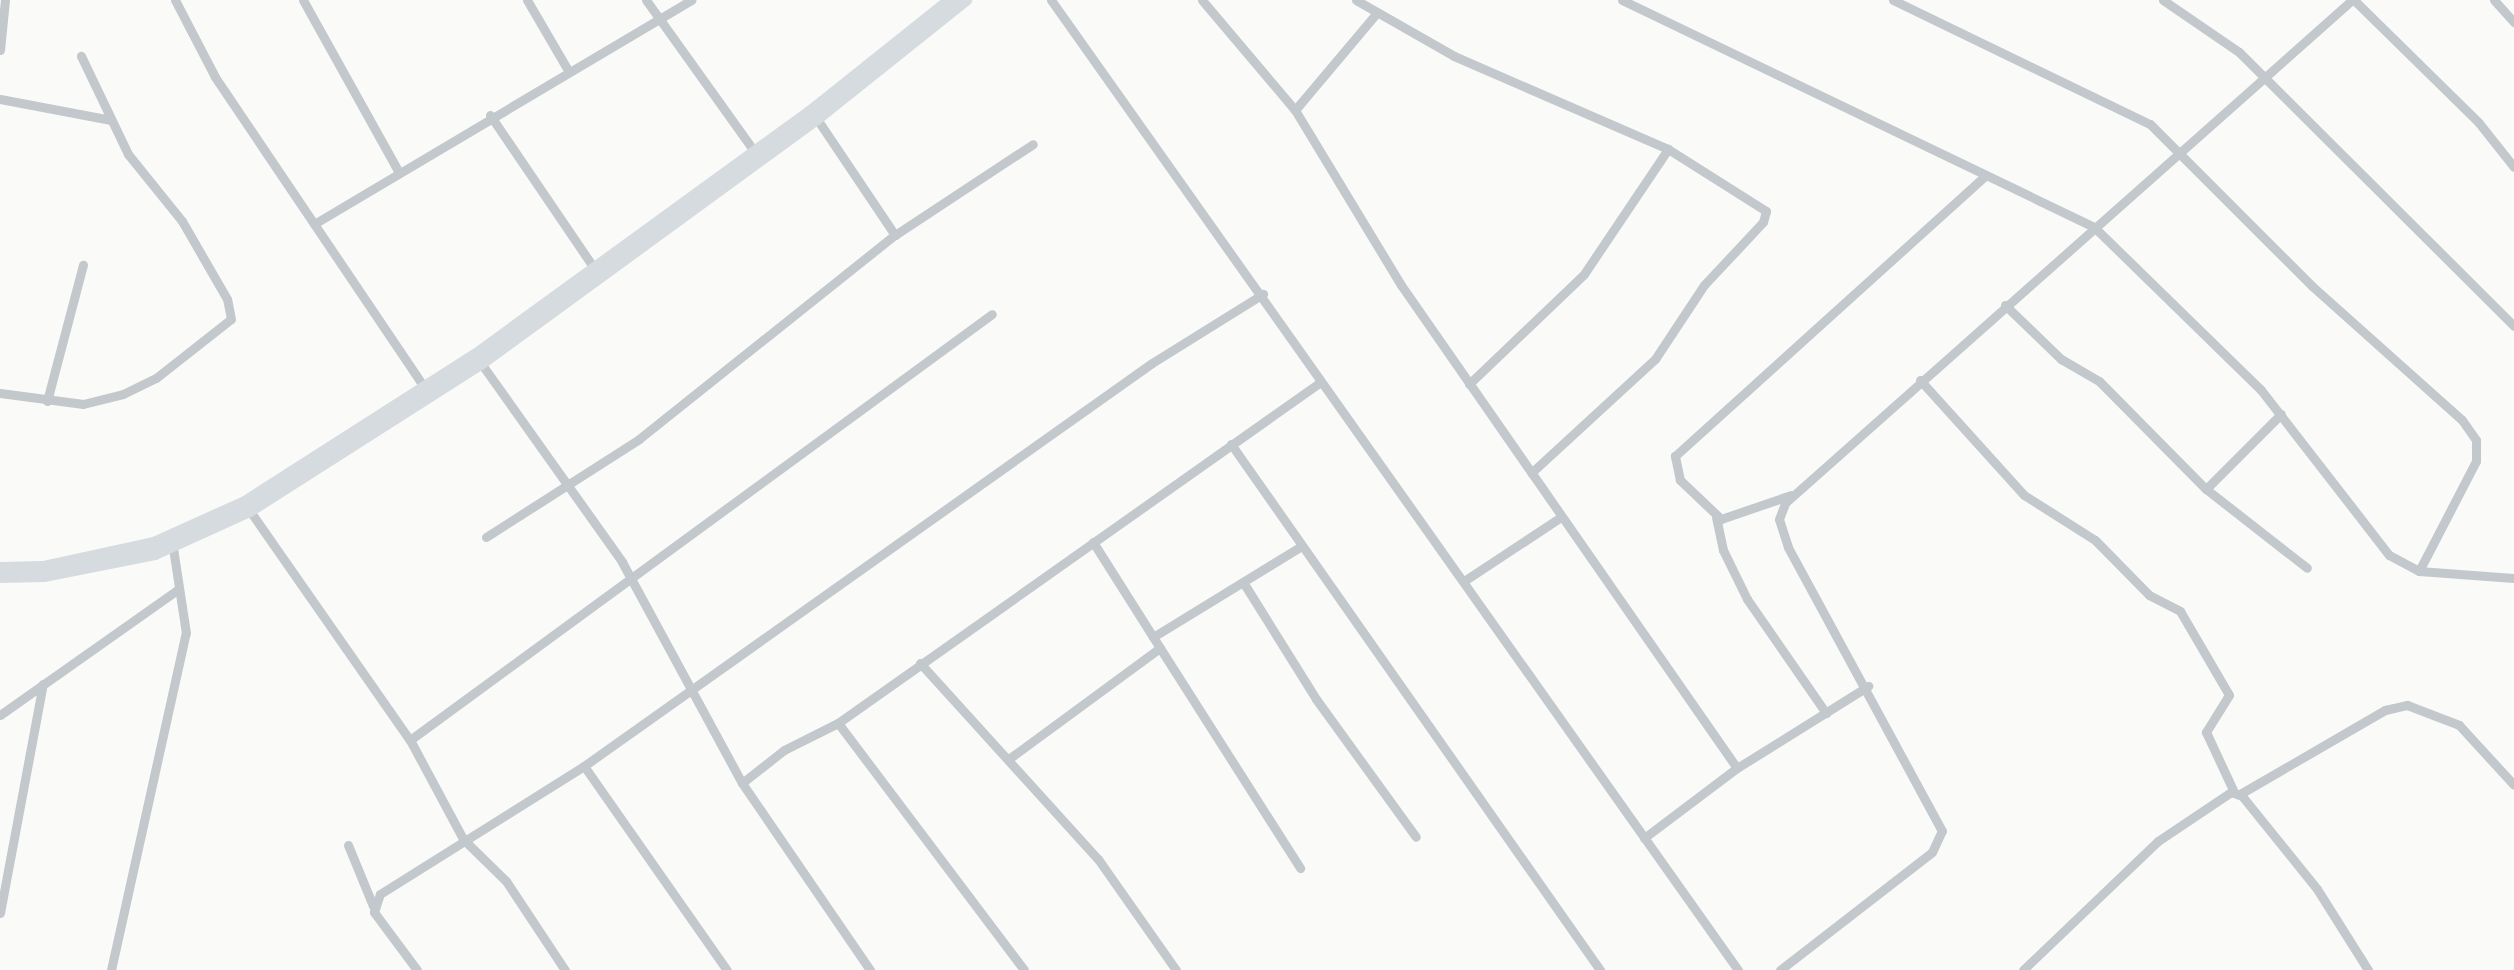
<!DOCTYPE html>
<style>
body{margin:0}
#map{position:relative;width:2514px;height:970px;overflow:hidden;background:#fafaf8;font-family:"IBM Plex Sans",sans-serif}
div>[style]{position:absolute}
.minor>*{height:9px;margin:-4.5px;padding:0 4.5px;transform-origin:4.5px;border-radius:4.5px;background:#c3c8cc}
.secondary>*{height:12px;margin:-6px;padding:0 6px;transform-origin:6px;border-radius:6px;background:#d6dbdf}
span{translate:-50% -50%;white-space:nowrap;text-align:center;line-height:1.15;-webkit-text-stroke:7px #fff;paint-order:stroke}
</style>
<div id="map">
<div class="minor">
<div style="left:175px;top:0;width:87px;rotate:62.5deg"></div>
<div style="left:215px;top:77px;width:379px;rotate:56deg"></div>
<div style="left:303px;top:0;width:196px;rotate:60.9deg"></div>
<div style="left:527px;top:0;width:83px;rotate:59.7deg"></div>
<div style="left:646px;top:0;width:187px;rotate:54.4deg"></div>
<div style="left:1051px;top:0;width:1189px;rotate:54.69deg"></div>
<div style="left:1202px;top:0;width:144px;rotate:49.8deg"></div>
<div style="left:1295px;top:110px;width:205px;rotate:58.8deg"></div>
<div style="left:1401px;top:285px;width:588px;rotate:55.18deg"></div>
<div style="left:1356px;top:0;width:113px;rotate:29.7deg"></div>
<div style="left:1454px;top:56px;width:233px;rotate:23.5deg"></div>
<div style="left:1668px;top:149px;width:116px;rotate:32.3deg"></div>
<div style="left:1766px;top:211px;width:11px;rotate:105deg"></div>
<div style="left:1763px;top:222px;width:86px;rotate:133.1deg"></div>
<div style="left:1704px;top:285px;width:89px;rotate:123.5deg"></div>
<div style="left:1655px;top:359px;width:168px;rotate:137.4deg"></div>
<div style="left:1622px;top:0;width:524px;rotate:25.68deg"></div>
<div style="left:2094px;top:227px;width:233px;rotate:44.3deg"></div>
<div style="left:2261px;top:390px;width:209px;rotate:52.2deg"></div>
<div style="left:2389px;top:555px;width:34px;rotate:28deg"></div>
<div style="left:2419px;top:571px;width:95px;rotate:4.2deg"></div>
<div style="left:1893px;top:0;width:285px;rotate:25.8deg"></div>
<div style="left:2150px;top:124px;width:229px;rotate:45deg"></div>
<div style="left:2312px;top:286px;width:201px;rotate:41.8deg"></div>
<div style="left:2462px;top:420px;width:24px;rotate:55deg"></div>
<div style="left:2476px;top:440px;width:21px;rotate:90deg"></div>
<div style="left:2476px;top:461px;width:124px;rotate:117.4deg"></div>
<div style="left:2163px;top:0;width:92px;rotate:34.4deg"></div>
<div style="left:2239px;top:52px;width:388px;rotate:44.9deg"></div>
<div style="left:2354px;top:0;width:175px;rotate:44.5deg"></div>
<div style="left:2479px;top:123px;width:56px;rotate:51.5deg"></div>
<div style="left:2494px;top:0;width:30px;rotate:48deg"></div>
<div style="left:0;top:50px;width:50px;rotate:-84.3deg"></div>
<div style="left:0;top:99px;width:113px;rotate:10.7deg"></div>
<div style="left:1295px;top:110px;width:124px;rotate:-49.9deg"></div>
<div style="left:490px;top:115px;width:185px;rotate:55.8deg"></div>
<div style="left:817px;top:119px;width:140px;rotate:56.1deg"></div>
<div style="left:314px;top:224px;width:439px;rotate:-30.7deg"></div>
<div style="left:2005px;top:305px;width:78px;rotate:44deg"></div>
<div style="left:2061px;top:359px;width:44px;rotate:30.1deg"></div>
<div style="left:2099px;top:381px;width:152px;rotate:45.3deg"></div>
<div style="left:2206px;top:489px;width:128px;rotate:38deg"></div>
<div style="left:478px;top:359px;width:249px;rotate:54.6deg"></div>
<div style="left:622px;top:562px;width:251px;rotate:61.5deg"></div>
<div style="left:742px;top:783px;width:227px;rotate:55.6deg"></div>
<div style="left:1920px;top:380px;width:155px;rotate:47.9deg"></div>
<div style="left:2024px;top:495px;width:84px;rotate:32.4deg"></div>
<div style="left:2095px;top:540px;width:77px;rotate:45.5deg"></div>
<div style="left:2149px;top:595px;width:35px;rotate:27deg"></div>
<div style="left:2180px;top:611px;width:97px;rotate:59.7deg"></div>
<div style="left:2229px;top:695px;width:44px;rotate:121.9deg"></div>
<div style="left:2206px;top:732px;width:66px;rotate:65deg"></div>
<div style="left:1469px;top:384px;width:159px;rotate:-43.7deg"></div>
<div style="left:1584px;top:274px;width:151px;rotate:-56.1deg"></div>
<div style="left:0;top:393px;width:84px;rotate:7.5deg"></div>
<div style="left:83px;top:404px;width:41px;rotate:-14deg"></div>
<div style="left:123px;top:394px;width:37px;rotate:-26deg"></div>
<div style="left:156px;top:378px;width:95px;rotate:-38.2deg"></div>
<div style="left:231px;top:319px;width:20px;rotate:-101deg"></div>
<div style="left:227px;top:299px;width:90px;rotate:-120deg"></div>
<div style="left:182px;top:221px;width:86px;rotate:-128.9deg"></div>
<div style="left:128px;top:154px;width:109px;rotate:-115.6deg"></div>
<div style="left:47px;top:401px;width:141px;rotate:-75.2deg"></div>
<div style="left:1231px;top:444px;width:643px;rotate:54.95deg"></div>
<div style="left:2206px;top:489px;width:106px;rotate:-45deg"></div>
<div style="left:1791px;top:495px;width:74px;rotate:161.1deg"></div>
<div style="left:1721px;top:519px;width:57px;rotate:-136.4deg"></div>
<div style="left:1680px;top:480px;width:25px;rotate:-102deg"></div>
<div style="left:1675px;top:456px;width:419px;rotate:-42.1deg"></div>
<div style="left:250px;top:511px;width:279px;rotate:55.1deg"></div>
<div style="left:410px;top:740px;width:112px;rotate:61.8deg"></div>
<div style="left:463px;top:839px;width:60px;rotate:44.3deg"></div>
<div style="left:506px;top:881px;width:107px;rotate:56.5deg"></div>
<div style="left:1716px;top:517px;width:34px;rotate:78deg"></div>
<div style="left:1723px;top:550px;width:55px;rotate:63.9deg"></div>
<div style="left:1747px;top:599px;width:139px;rotate:55.3deg"></div>
<div style="left:486px;top:537px;width:182px;rotate:-32.6deg"></div>
<div style="left:639px;top:439px;width:327px;rotate:-38.6deg"></div>
<div style="left:895px;top:235px;width:165px;rotate:-33.4deg"></div>
<div style="left:1093px;top:542px;width:125px;rotate:57.7deg"></div>
<div style="left:1467px;top:579px;width:113px;rotate:-33.4deg"></div>
<div style="left:1243px;top:582px;width:138px;rotate:58deg"></div>
<div style="left:1316px;top:699px;width:170px;rotate:54.1deg"></div>
<div style="left:1153px;top:637px;width:172px;rotate:-31.5deg"></div>
<div style="left:920px;top:663px;width:265px;rotate:47.8deg"></div>
<div style="left:1098px;top:859px;width:136px;rotate:54.9deg"></div>
<div style="left:0;top:715px;width:217px;rotate:-35.2deg"></div>
<div style="left:838px;top:723px;width:309px;rotate:53deg"></div>
<div style="left:410px;top:740px;width:721px;rotate:-36.2deg"></div>
<div style="left:1010px;top:758px;width:186px;rotate:-36.3deg"></div>
<div style="left:1160px;top:648px;width:261px;rotate:57.5deg"></div>
<div style="left:584px;top:766px;width:249px;rotate:55deg"></div>
<div style="left:742px;top:783px;width:53px;rotate:-38.2deg"></div>
<div style="left:784px;top:750px;width:60px;rotate:-26.6deg"></div>
<div style="left:838px;top:723px;width:589px;rotate:-35.25deg"></div>
<div style="left:2240px;top:794px;width:168px;rotate:-30.1deg"></div>
<div style="left:2385px;top:710px;width:23px;rotate:-13deg"></div>
<div style="left:2407px;top:705px;width:56px;rotate:21deg"></div>
<div style="left:2459px;top:725px;width:81px;rotate:47.5deg"></div>
<div style="left:1644px;top:838px;width:116px;rotate:-37deg"></div>
<div style="left:1737px;top:768px;width:155px;rotate:-32deg"></div>
<div style="left:348px;top:845px;width:66px;rotate:67.7deg"></div>
<div style="left:0;top:913px;width:233px;rotate:-79.4deg"></div>
<div style="left:111px;top:970px;width:345px;rotate:-77.5deg"></div>
<div style="left:186px;top:633px;width:86px;rotate:-98.7deg"></div>
<div style="left:417px;top:970px;width:72px;rotate:-126.6deg"></div>
<div style="left:374px;top:912px;width:19px;rotate:-72deg"></div>
<div style="left:380px;top:894px;width:241px;rotate:-32.1deg"></div>
<div style="left:584px;top:766px;width:696px;rotate:-35.36deg"></div>
<div style="left:1152px;top:363px;width:131px;rotate:-31.9deg"></div>
<div style="left:1780px;top:970px;width:192px;rotate:-37.8deg"></div>
<div style="left:1932px;top:852px;width:23px;rotate:-65deg"></div>
<div style="left:1942px;top:831px;width:323px;rotate:-118.5deg"></div>
<div style="left:1788px;top:547px;width:29px;rotate:-108deg"></div>
<div style="left:1779px;top:519px;width:17px;rotate:-69deg"></div>
<div style="left:1785px;top:503px;width:758px;rotate:-41.58deg"></div>
<div style="left:2023px;top:970px;width:187px;rotate:-43.7deg"></div>
<div style="left:2158px;top:841px;width:88px;rotate:-33.9deg"></div>
<div style="left:2231px;top:792px;width:12px;rotate:20deg"></div>
<div style="left:2242px;top:796px;width:119px;rotate:51.1deg"></div>
<div style="left:2317px;top:889px;width:96px;rotate:57.8deg"></div>
</div>
<div class="secondary">
<div style="left:0;top:568px;width:43px;rotate:-1.3deg"></div>
<div style="left:43px;top:567px;width:114px;rotate:-12.2deg"></div>
<div style="left:154px;top:543px;width:100px;rotate:-24.3deg"></div>
<div style="left:245px;top:502px;width:273px;rotate:-32.6deg"></div>
<div style="left:475px;top:355px;width:415px;rotate:-36deg"></div>
<div style="left:811px;top:111px;width:178px;rotate:-38.6deg"></div>
<div style="left:0;top:577px;width:44px;rotate:-1.3deg"></div>
<div style="left:44px;top:576px;width:113px;rotate:-11.2deg"></div>
<div style="left:155px;top:554px;width:104px;rotate:-24.4deg"></div>
<div style="left:250px;top:511px;width:274px;rotate:-32.5deg"></div>
<div style="left:481px;top:364px;width:416px;rotate:-36.1deg"></div>
<div style="left:817px;top:119px;width:191px;rotate:-38.6deg"></div>
</div>
</div>
